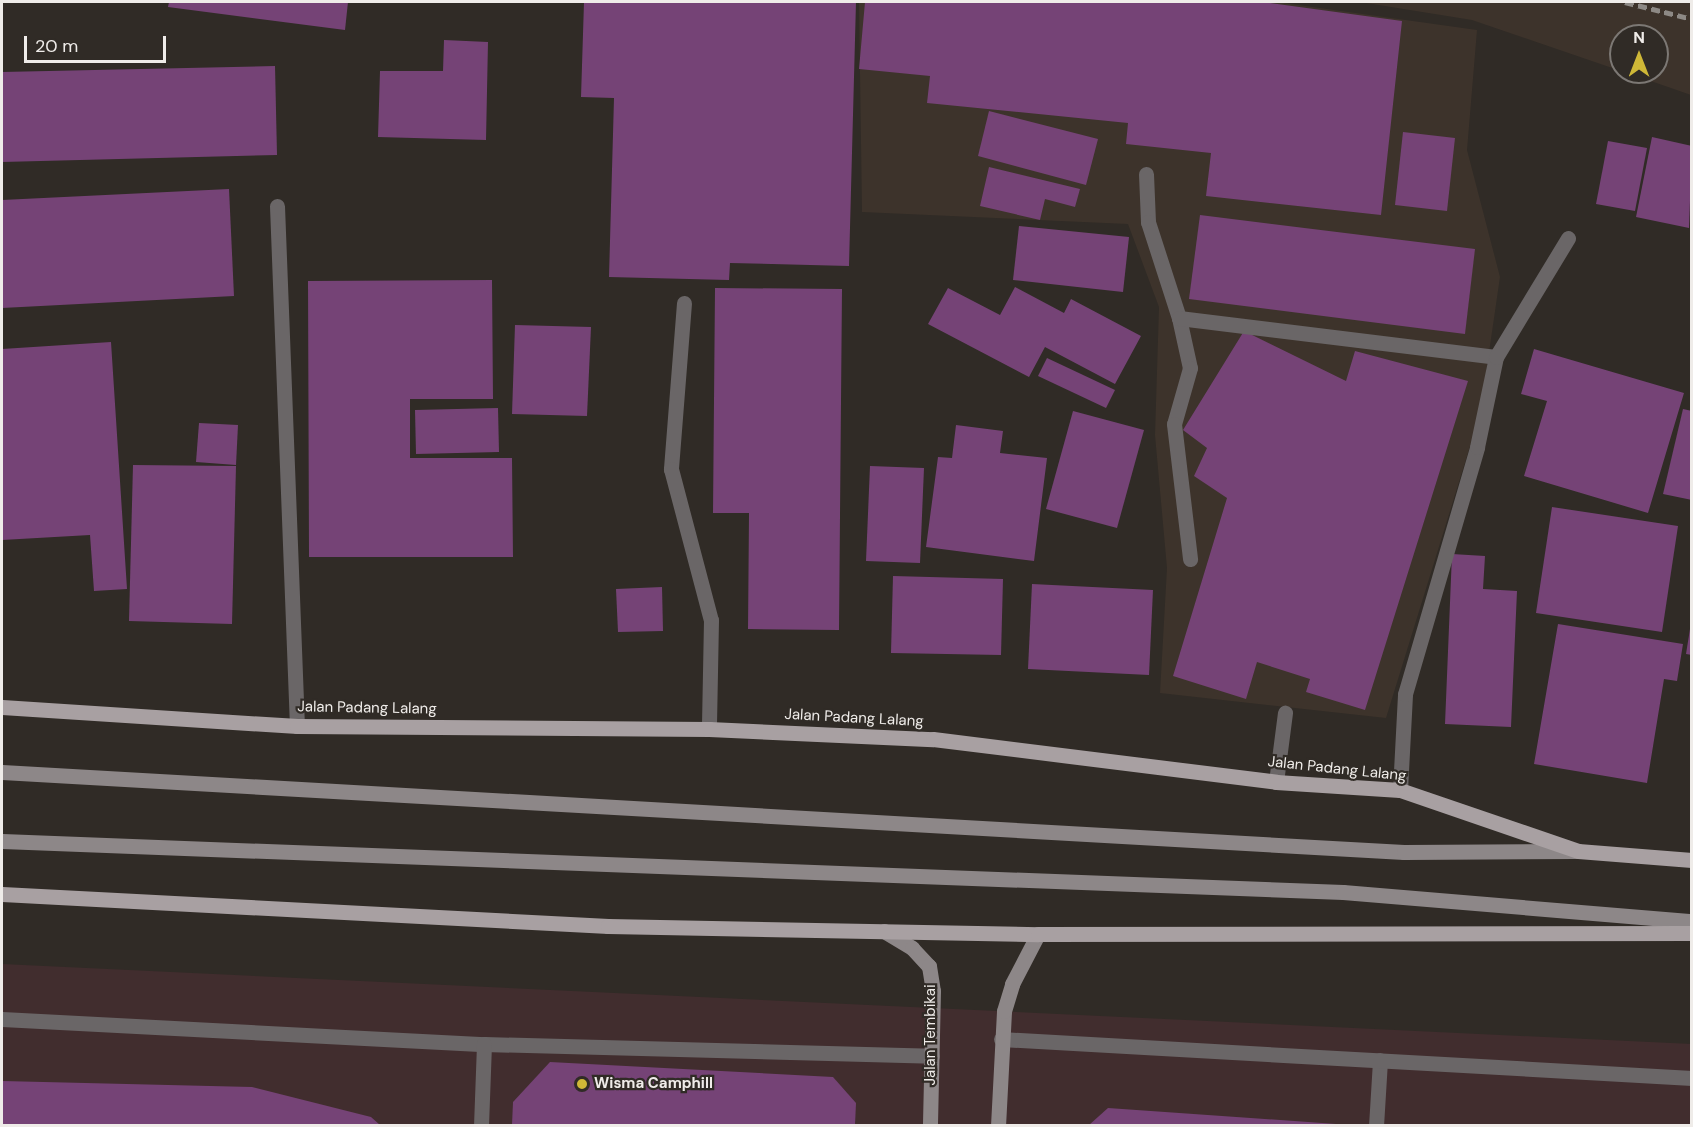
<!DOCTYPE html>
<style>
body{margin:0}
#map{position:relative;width:1693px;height:1127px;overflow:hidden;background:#302b26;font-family:"DM Sans",sans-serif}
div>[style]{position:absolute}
.commercial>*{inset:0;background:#412d2e}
.built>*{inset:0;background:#3d332b}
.building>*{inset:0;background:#754376}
.lane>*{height:15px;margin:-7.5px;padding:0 7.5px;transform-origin:7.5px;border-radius:7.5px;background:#6a6667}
.street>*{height:15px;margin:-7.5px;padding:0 7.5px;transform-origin:7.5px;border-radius:7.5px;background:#6a6667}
.secondary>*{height:15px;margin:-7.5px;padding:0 7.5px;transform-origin:7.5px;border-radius:7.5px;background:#8d8788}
.primary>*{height:15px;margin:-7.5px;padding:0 7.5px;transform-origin:7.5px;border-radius:7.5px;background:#a8a0a2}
.rail>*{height:4.5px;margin-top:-2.25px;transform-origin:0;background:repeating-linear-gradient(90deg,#8d8985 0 9px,transparent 0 13.5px)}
.dots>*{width:16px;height:16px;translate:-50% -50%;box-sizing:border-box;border:3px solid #302b26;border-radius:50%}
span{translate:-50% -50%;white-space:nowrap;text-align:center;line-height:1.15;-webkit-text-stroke:4.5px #302b26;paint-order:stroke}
.street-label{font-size:15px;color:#efece9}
.poi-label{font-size:15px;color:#efece9;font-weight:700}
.left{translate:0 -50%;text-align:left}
.frame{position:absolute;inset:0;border:3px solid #efece9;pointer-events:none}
.north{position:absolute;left:1609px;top:24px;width:60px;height:60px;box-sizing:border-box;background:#302b26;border:2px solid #7c7874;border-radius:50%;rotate:0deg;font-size:16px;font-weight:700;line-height:24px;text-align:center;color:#efece9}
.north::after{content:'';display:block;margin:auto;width:21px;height:27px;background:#cfb837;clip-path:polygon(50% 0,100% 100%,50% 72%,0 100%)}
.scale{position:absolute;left:24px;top:36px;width:142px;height:27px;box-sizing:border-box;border:3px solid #efece9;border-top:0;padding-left:8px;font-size:18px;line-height:21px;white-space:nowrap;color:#efece9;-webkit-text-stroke:4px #302b26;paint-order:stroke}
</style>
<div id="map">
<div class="commercial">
<div style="clip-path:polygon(2px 964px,1692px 1044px,1691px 1126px,2px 1126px)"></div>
</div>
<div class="built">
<div style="clip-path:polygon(859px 2px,1277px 2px,1477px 30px,1467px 150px,1500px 277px,1480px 414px,1386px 718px,1160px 693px,1167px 568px,1155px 435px,1159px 307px,1128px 224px,862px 212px)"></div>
<div style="clip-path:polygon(1360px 2px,1691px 2px,1691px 95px,1625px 72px,1657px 72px,1657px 36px,1621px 36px,1621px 71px,1472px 20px)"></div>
</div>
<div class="building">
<div style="clip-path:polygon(169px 2px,348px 2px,345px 30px,168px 7px)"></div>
<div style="clip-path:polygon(584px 2px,856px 2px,849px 266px,730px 263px,729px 280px,609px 277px,614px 98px,581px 97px)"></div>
<div style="clip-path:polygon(865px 2px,1263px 2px,1402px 21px,1381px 215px,1206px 196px,1211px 153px,1126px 144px,1128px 123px,927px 103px,930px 76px,859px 69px)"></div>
<div style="clip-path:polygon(444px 40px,488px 42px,486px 140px,378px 137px,380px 71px,443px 71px)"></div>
<div style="clip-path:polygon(275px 66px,277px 155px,2px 162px,2px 72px)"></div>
<div style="clip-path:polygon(989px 111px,1098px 139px,1086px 185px,978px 156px)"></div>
<div style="clip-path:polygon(1403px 132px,1455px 138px,1447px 211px,1395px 205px)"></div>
<div style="clip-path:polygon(1652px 137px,1692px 146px,1689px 228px,1636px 217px)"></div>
<div style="clip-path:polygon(1608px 141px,1647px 148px,1635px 211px,1596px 204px)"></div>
<div style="clip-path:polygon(989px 167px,1080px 189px,1075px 207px,1045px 199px,1040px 220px,980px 206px)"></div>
<div style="clip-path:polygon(229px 189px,234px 296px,2px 308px,2px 200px)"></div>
<div style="clip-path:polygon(1200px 215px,1475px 249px,1465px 334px,1189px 299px)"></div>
<div style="clip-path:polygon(1019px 226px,1129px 237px,1123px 292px,1013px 280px)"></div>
<div style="clip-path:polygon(492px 280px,493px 399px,410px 399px,410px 458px,512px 458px,513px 557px,309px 557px,308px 281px)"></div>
<div style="clip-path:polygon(1015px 287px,1064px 313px,1071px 299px,1141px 336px,1115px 384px,1045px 347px,1029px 377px,928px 324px,948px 288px,1000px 315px)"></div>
<div style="clip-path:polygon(715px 288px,842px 289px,839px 630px,748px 629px,749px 513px,713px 513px)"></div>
<div style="clip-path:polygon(515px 325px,591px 327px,587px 416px,512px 414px)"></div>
<div style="clip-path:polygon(1244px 331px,1346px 381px,1355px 351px,1468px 381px,1365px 710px,1306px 692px,1310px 679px,1257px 662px,1246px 699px,1173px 676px,1227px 498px,1194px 476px,1207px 448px,1183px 430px)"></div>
<div style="clip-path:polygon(111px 342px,127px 589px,94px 591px,90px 535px,2px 540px,2px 349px)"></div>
<div style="clip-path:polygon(1534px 349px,1684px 393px,1648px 513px,1524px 476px,1547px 401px,1521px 394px)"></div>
<div style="clip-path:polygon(1047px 358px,1115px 390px,1106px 408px,1038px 376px)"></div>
<div style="clip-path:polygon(498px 408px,499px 452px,416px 454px,415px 410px)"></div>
<div style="clip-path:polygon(1683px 409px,1692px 411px,1692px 500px,1663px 494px)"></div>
<div style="clip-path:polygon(1073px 411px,1144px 430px,1117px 528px,1046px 509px)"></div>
<div style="clip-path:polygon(199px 423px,238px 425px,236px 465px,196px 462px)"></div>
<div style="clip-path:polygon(956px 425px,1003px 431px,1000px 453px,1047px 458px,1034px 561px,926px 547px,938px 457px,952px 458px)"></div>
<div style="clip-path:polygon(133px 465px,236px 466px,232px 624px,129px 621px)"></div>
<div style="clip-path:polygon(870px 466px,924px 468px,920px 563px,866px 561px)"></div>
<div style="clip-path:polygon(1552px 507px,1678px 526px,1662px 632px,1536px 613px)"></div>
<div style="clip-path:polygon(1452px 554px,1485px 556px,1483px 589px,1517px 591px,1511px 727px,1445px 724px)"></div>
<div style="clip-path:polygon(893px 576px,1003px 579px,1001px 655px,891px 653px)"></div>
<div style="clip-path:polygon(1032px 584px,1153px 590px,1149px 675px,1028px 669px)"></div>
<div style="clip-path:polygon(662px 587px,663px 631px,618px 632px,616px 589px)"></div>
<div style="clip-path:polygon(1558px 624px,1683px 644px,1677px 681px,1664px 679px,1647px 783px,1534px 764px)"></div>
<div style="clip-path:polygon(1690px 629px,1692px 629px,1692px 655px,1686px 654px)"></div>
<div style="clip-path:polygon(550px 1062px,833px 1077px,856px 1103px,855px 1125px,512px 1125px,513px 1102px)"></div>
<div style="clip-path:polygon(2px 1081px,252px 1087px,371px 1117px,380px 1125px,2px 1125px)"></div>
<div style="clip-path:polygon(1108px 1108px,1336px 1124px,1336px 1125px,1089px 1125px)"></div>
</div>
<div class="lane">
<div style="left:1146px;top:174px;width:48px;rotate:87.6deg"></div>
<div style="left:1148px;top:222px;width:101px;rotate:72.1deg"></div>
<div style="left:1179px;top:318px;width:51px;rotate:77.6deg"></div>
<div style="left:1190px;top:368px;width:58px;rotate:105.9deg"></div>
<div style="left:1174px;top:424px;width:136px;rotate:83.2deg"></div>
<div style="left:277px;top:206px;width:520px;rotate:87.8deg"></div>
<div style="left:684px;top:303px;width:167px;rotate:94.5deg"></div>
<div style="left:671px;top:469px;width:156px;rotate:75.2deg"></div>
<div style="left:711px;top:620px;width:109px;rotate:91.1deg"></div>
<div style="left:1179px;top:318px;width:319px;rotate:7deg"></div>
<div style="left:1276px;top:782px;width:70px;rotate:-82.6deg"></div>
<div style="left:1400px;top:790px;width:96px;rotate:-87deg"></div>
<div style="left:1405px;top:694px;width:257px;rotate:-73.7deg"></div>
<div style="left:1477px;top:447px;width:92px;rotate:-78.1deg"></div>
<div style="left:1496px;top:357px;width:139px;rotate:-58.8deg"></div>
<div style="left:1376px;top:1126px;width:66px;rotate:-86.5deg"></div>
</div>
<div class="street">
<div style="left:2px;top:1019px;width:483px;rotate:3deg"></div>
<div style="left:484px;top:1044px;width:448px;rotate:1.5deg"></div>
<div style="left:1001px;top:1039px;width:692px;rotate:3.23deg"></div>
<div style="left:481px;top:1126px;width:82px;rotate:-87.9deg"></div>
</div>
<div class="secondary">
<div style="left:2px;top:772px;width:1404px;rotate:3.27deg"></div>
<div style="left:1404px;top:852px;width:170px;rotate:-0.3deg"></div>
<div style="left:2px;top:841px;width:1342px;rotate:2.18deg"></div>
<div style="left:1343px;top:892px;width:350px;rotate:4.8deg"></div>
<div style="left:884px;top:931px;width:33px;rotate:31deg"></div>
<div style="left:912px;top:948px;width:25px;rotate:47deg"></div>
<div style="left:929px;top:966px;width:25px;rotate:81deg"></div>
<div style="left:933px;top:991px;width:135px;rotate:91.3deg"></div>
<div style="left:998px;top:1126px;width:115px;rotate:-87deg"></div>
<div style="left:1004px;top:1011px;width:28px;rotate:-73deg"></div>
<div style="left:1012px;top:984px;width:56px;rotate:-62.5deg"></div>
</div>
<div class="primary">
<div style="left:2px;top:707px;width:296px;rotate:3.7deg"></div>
<div style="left:297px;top:726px;width:412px;rotate:0.4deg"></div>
<div style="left:709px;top:729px;width:224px;rotate:2.6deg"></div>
<div style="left:933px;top:739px;width:346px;rotate:7.1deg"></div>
<div style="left:1276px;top:782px;width:124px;rotate:3.7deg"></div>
<div style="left:1400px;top:790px;width:188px;rotate:18.9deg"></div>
<div style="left:1578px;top:851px;width:114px;rotate:4.5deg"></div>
<div style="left:2px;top:894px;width:607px;rotate:3.02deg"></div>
<div style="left:608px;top:926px;width:430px;rotate:1.1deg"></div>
<div style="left:1038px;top:934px;width:654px;rotate:-0.09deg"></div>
</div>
<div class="rail">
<div style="left:1625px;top:2px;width:69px;rotate:14.2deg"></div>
</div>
<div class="dots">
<div style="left:582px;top:1084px;background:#cfb837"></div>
</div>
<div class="street-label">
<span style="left:367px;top:708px;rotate:1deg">Jalan Padang Lalang</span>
<span style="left:854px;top:718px;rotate:3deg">Jalan Padang Lalang</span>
<span style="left:1337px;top:769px;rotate:6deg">Jalan Padang Lalang</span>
<span style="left:931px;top:1035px;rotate:-90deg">Jalan Tembikai</span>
</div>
<div class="poi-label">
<span class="left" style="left:594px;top:1084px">Wisma Camphill</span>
</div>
<div class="frame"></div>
<div class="north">N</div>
<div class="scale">20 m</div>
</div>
